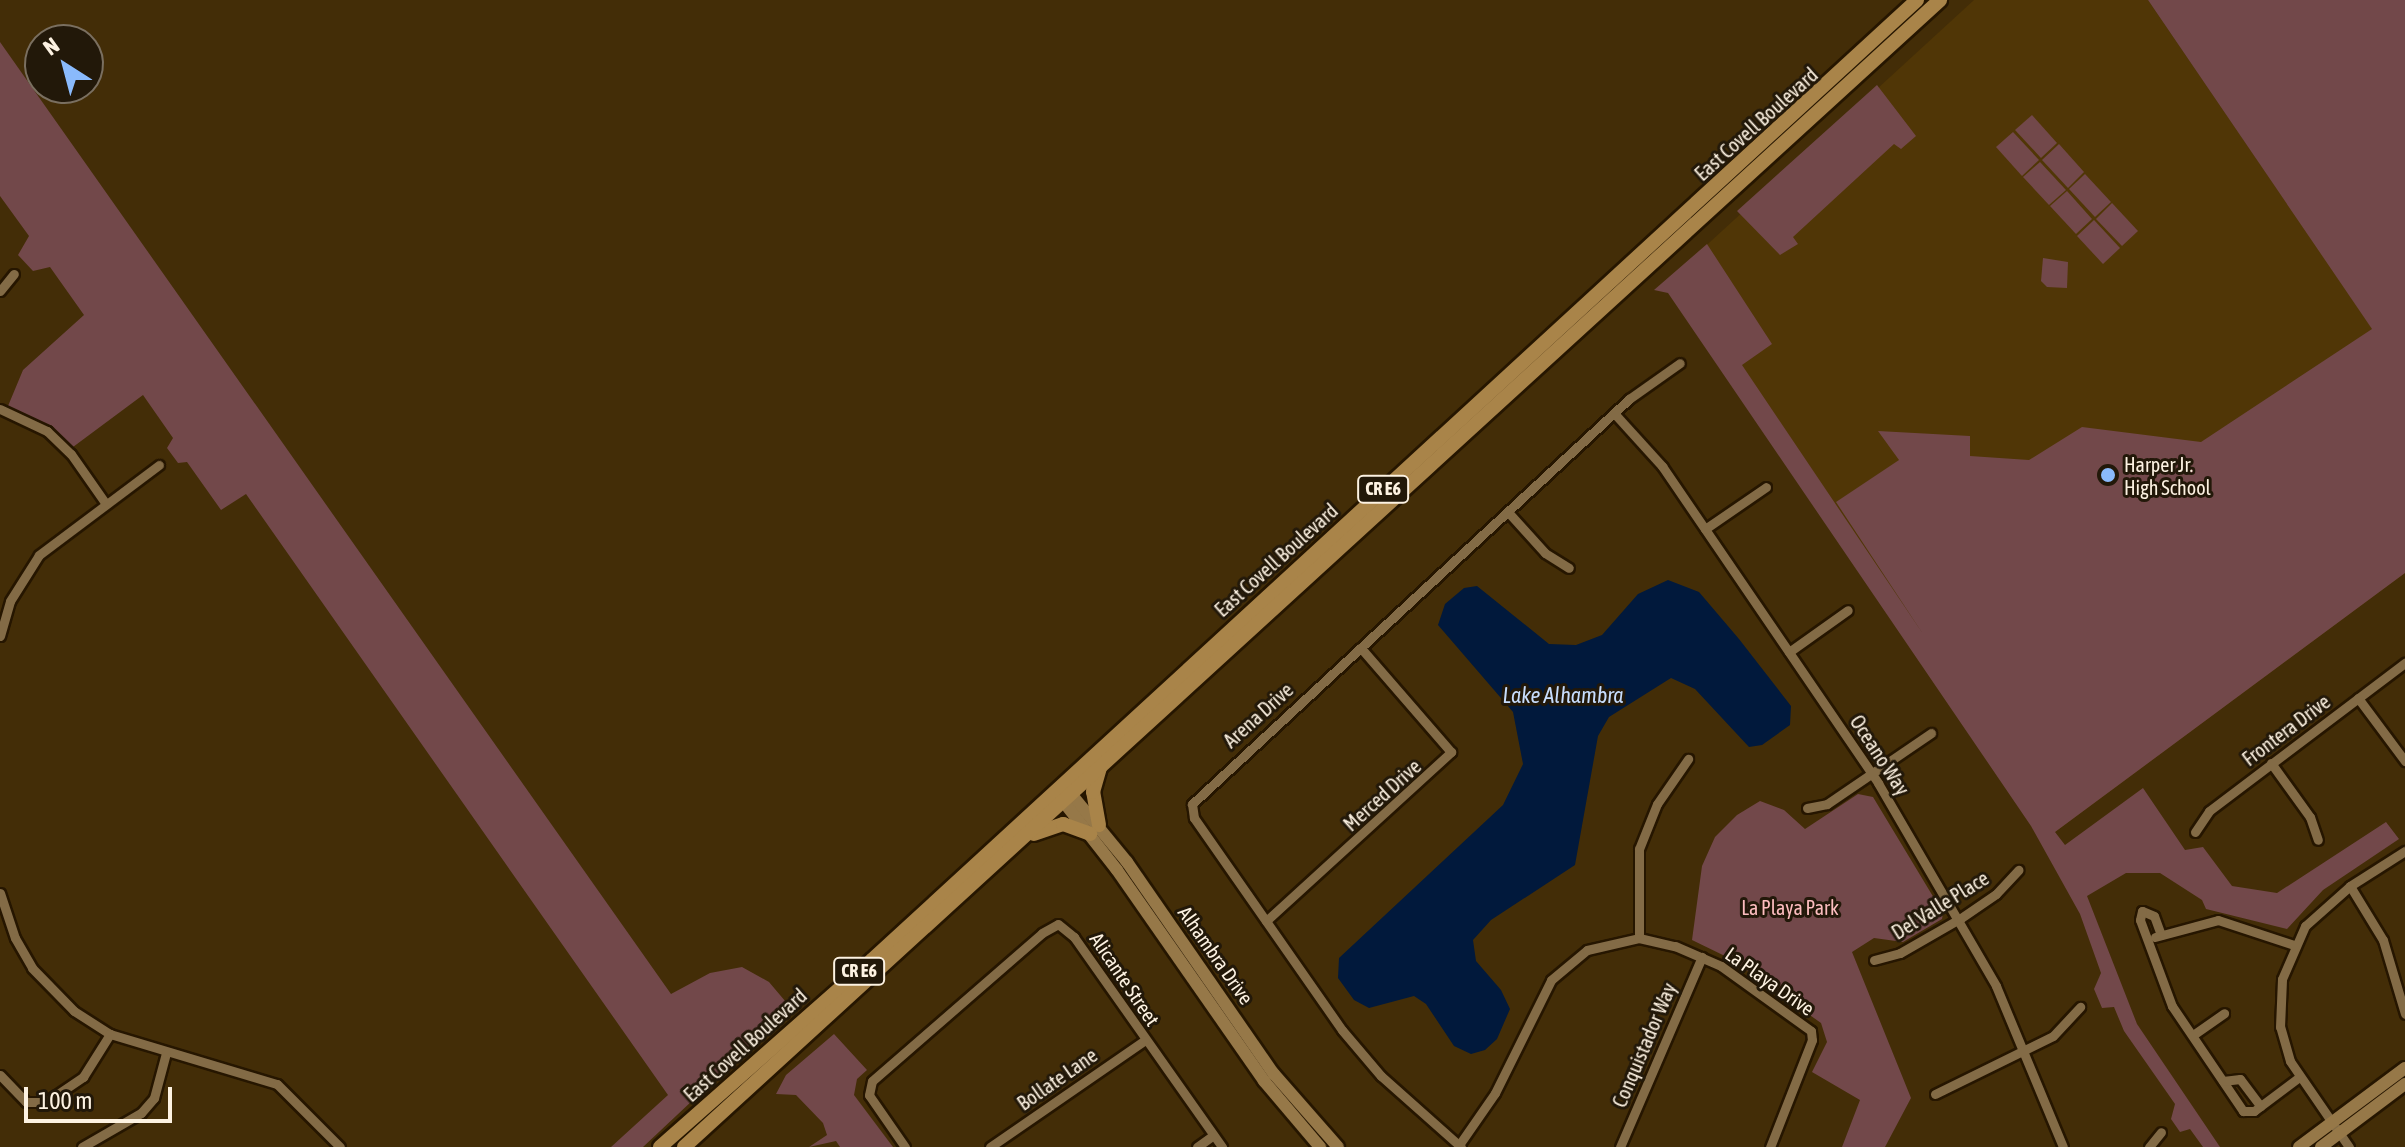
<!DOCTYPE html>
<style>
body{margin:0}
#map{position:relative;width:2405px;height:1147px;overflow:hidden;background:#432d07;font-family:"Asap Condensed",sans-serif}
div>[style]{position:absolute}
.built>*{inset:0;background:#503606}
.green>*{inset:0;background:#72484a}
.water>*{inset:0;background:#01193c}
.roads{filter:drop-shadow(2px 0 #261600) drop-shadow(-2px 0 #261600) drop-shadow(0 2px #261600) drop-shadow(0 -2px #261600)}
.street>*{height:9px;margin:-4.5px;padding:0 4.5px;transform-origin:4.5px;border-radius:4.5px;background:#836b46}
.secondary>*{height:12px;margin:-6px;padding:0 6px;transform-origin:6px;border-radius:6px;background:#967848}
.primary>*{height:14px;margin:-7px;padding:0 7px;transform-origin:7px;border-radius:7px;background:#a98449}
.dots>*{width:22px;height:22px;translate:-50% -50%;box-sizing:border-box;border:4px solid #221809;border-radius:50%}
span{translate:-50% -50%;white-space:nowrap;text-align:center;line-height:1.15;-webkit-text-stroke:6px #221809;paint-order:stroke}
.shield-label span{padding:2px 6px;background:#221809;border:2px solid;border-radius:6px;-webkit-text-stroke-width:0}
.shield-label{font-size:18px;color:#fdf2e2;font-weight:700}
.street-label{font-size:20px;color:#fdf2e2}
.poi-label{font-size:20px;color:#fdf2e2}
.left{translate:0 -50%;text-align:left}
.park-label{font-size:20px;color:#fdbdbf}
.water-label{font-size:22px;color:#c7ddfd;font-style:italic}
.north{position:absolute;left:24px;top:24px;width:80px;height:80px;box-sizing:border-box;background:#221809;border:2px solid #7a6f60;border-radius:50%;rotate:324deg;font-size:22px;font-weight:700;line-height:32px;text-align:center;color:#fdf2e2}
.north::after{content:'';display:block;margin:auto;width:28px;height:36px;background:#8abafc;clip-path:polygon(50% 0,100% 100%,50% 72%,0 100%)}
.scale{position:absolute;left:24px;top:1087px;width:148px;height:36px;box-sizing:border-box;border:4px solid #fdf2e2;border-top:0;padding-left:10px;font-size:24px;line-height:28px;white-space:nowrap;color:#fdf2e2;-webkit-text-stroke:6px #221809;paint-order:stroke}
</style>
<div id="map">
<div class="built">
<div style="clip-path:polygon(1974px 0,2148px 0,2405px 376px,2405px 573px,2055px 832px,1674px 275px)"></div>
</div>
<div class="green">
<div style="clip-path:polygon(2148px 0,2405px 0,2405px 573px,2055px 832px,2065px 845px,2143px 788px,2185px 850px,2203px 847px,2232px 886px,2277px 893px,2386px 822px,2399px 839px,2323px 890px,2287px 929px,2206px 909px,2202px 900px,2160px 873px,2126px 873px,2087px 896px,2137px 1024px,2220px 1147px,2203px 1147px,2190px 1129px,2180px 1132px,2171px 1119px,2175px 1104px,2124px 1031px,2114px 1007px,2102px 1008px,2094px 989px,2101px 973px,2080px 914px,2031px 826px,1668px 293px,1654px 290px,1707px 244px,1772px 344px,1742px 365px,1923px 634px,1836px 502px,1899px 460px,1878px 431px,1970px 436px,1970px 456px,2029px 460px,2082px 427px,2201px 442px,2372px 329px)"></div>
<div style="clip-path:polygon(0 42px,671px 994px,710px 973px,742px 967px,769px 982px,791px 1008px,643px 1147px,611px 1147px,668px 1095px,246px 494px,221px 510px,187px 462px,178px 463px,167px 448px,173px 438px,143px 395px,73px 447px,51px 427px,8px 406px,23px 370px,84px 315px,50px 267px,33px 271px,18px 255px,29px 236px,0 196px)"></div>
<div style="clip-path:polygon(1877px 85px,1916px 136px,1901px 149px,1894px 144px,1793px 237px,1798px 244px,1780px 255px,1737px 211px)"></div>
<div style="clip-path:polygon(2032px 115px,2057px 143px,2041px 158px,2015px 130px)"></div>
<div style="clip-path:polygon(2013px 132px,2039px 160px,2022px 176px,1996px 147px)"></div>
<div style="clip-path:polygon(2059px 144px,2084px 172px,2068px 188px,2042px 160px)"></div>
<div style="clip-path:polygon(2040px 162px,2066px 190px,2049px 205px,2023px 177px)"></div>
<div style="clip-path:polygon(2085px 174px,2111px 202px,2095px 217px,2069px 189px)"></div>
<div style="clip-path:polygon(2067px 191px,2092px 219px,2076px 234px,2050px 206px)"></div>
<div style="clip-path:polygon(2112px 203px,2138px 231px,2122px 246px,2096px 219px)"></div>
<div style="clip-path:polygon(2094px 220px,2120px 248px,2103px 264px,2077px 236px)"></div>
<div style="clip-path:polygon(2043px 258px,2068px 262px,2067px 288px,2047px 287px,2041px 281px)"></div>
<div style="clip-path:polygon(1858px 794px,1873px 797px,1943px 913px,1942px 919px,1903px 942px,1874px 938px,1852px 952px,1911px 1098px,1885px 1147px,1842px 1147px,1860px 1100px,1812px 1072px,1827px 1042px,1821px 1023px,1729px 958px,1692px 940px,1702px 866px,1715px 837px,1737px 815px,1760px 801px,1784px 810px,1805px 829px)"></div>
<div style="clip-path:polygon(834px 1034px,867px 1070px,857px 1079px,854px 1095px,893px 1147px,840px 1147px,836px 1141px,809px 1147px,827px 1135px,823px 1123px,796px 1095px,776px 1094px,786px 1075px)"></div>
</div>
<div class="water">
<div style="clip-path:polygon(1668px 580px,1699px 592px,1739px 639px,1791px 706px,1790px 725px,1762px 745px,1749px 747px,1695px 689px,1671px 678px,1609px 717px,1598px 736px,1575px 865px,1491px 920px,1473px 940px,1476px 961px,1501px 990px,1510px 1009px,1497px 1039px,1485px 1050px,1471px 1054px,1454px 1046px,1426px 1004px,1414px 996px,1369px 1008px,1354px 1000px,1338px 978px,1339px 958px,1503px 805px,1523px 764px,1513px 712px,1438px 625px,1445px 604px,1464px 588px,1477px 586px,1549px 644px,1576px 645px,1602px 635px,1638px 594px)"></div>
</div>
<div class="roads">
<div class="street">
<div style="left:0;top:291px;width:22px;rotate:-51deg"></div>
<div style="left:0;top:409px;width:52px;rotate:25.1deg"></div>
<div style="left:47px;top:431px;width:33px;rotate:44deg"></div>
<div style="left:71px;top:454px;width:61px;rotate:55deg"></div>
<div style="left:1614px;top:413px;width:72px;rotate:47.8deg"></div>
<div style="left:1662px;top:466px;width:384px;rotate:55.7deg"></div>
<div style="left:1878px;top:783px;width:235px;rotate:59.8deg"></div>
<div style="left:1996px;top:986px;width:174px;rotate:67.4deg"></div>
<div style="left:1508px;top:512px;width:55px;rotate:47.9deg"></div>
<div style="left:1545px;top:553px;width:28px;rotate:32deg"></div>
<div style="left:1705px;top:529px;width:74px;rotate:-34.5deg"></div>
<div style="left:0;top:636px;width:36px;rotate:-74deg"></div>
<div style="left:10px;top:601px;width:54px;rotate:-57.8deg"></div>
<div style="left:39px;top:555px;width:150px;rotate:-36.9deg"></div>
<div style="left:1789px;top:652px;width:72px;rotate:-35.4deg"></div>
<div style="left:2358px;top:698px;width:79px;rotate:53.3deg"></div>
<div style="left:2271px;top:763px;width:67px;rotate:54.2deg"></div>
<div style="left:2310px;top:817px;width:24px;rotate:71deg"></div>
<div style="left:1807px;top:808px;width:20px;rotate:-11deg"></div>
<div style="left:1827px;top:804px;width:126px;rotate:-34.3deg"></div>
<div style="left:2195px;top:832px;width:25px;rotate:-56deg"></div>
<div style="left:2209px;top:811px;width:246px;rotate:-37.1deg"></div>
<div style="left:2350px;top:886px;width:63px;rotate:58.6deg"></div>
<div style="left:2383px;top:940px;width:77px;rotate:73.4deg"></div>
<div style="left:0;top:893px;width:47px;rotate:71.6deg"></div>
<div style="left:15px;top:938px;width:34px;rotate:60deg"></div>
<div style="left:32px;top:968px;width:60px;rotate:45.7deg"></div>
<div style="left:74px;top:1011px;width:43px;rotate:32.6deg"></div>
<div style="left:110px;top:1034px;width:174px;rotate:16.7deg"></div>
<div style="left:277px;top:1084px;width:89px;rotate:45deg"></div>
<div style="left:1266px;top:921px;width:251px;rotate:-42.4deg"></div>
<div style="left:1451px;top:752px;width:138px;rotate:-130.9deg"></div>
<div style="left:2161px;top:935px;width:20px;rotate:-110deg"></div>
<div style="left:2154px;top:916px;width:13px;rotate:-157deg"></div>
<div style="left:2142px;top:911px;width:9px;rotate:103deg"></div>
<div style="left:2140px;top:920px;width:92px;rotate:69.6deg"></div>
<div style="left:2172px;top:1006px;width:127px;rotate:55.9deg"></div>
<div style="left:2243px;top:1111px;width:11px"></div>
<div style="left:2254px;top:1111px;width:55px;rotate:-36.9deg"></div>
<div style="left:2155px;top:937px;width:65px;rotate:-15.1deg"></div>
<div style="left:2218px;top:920px;width:80px;rotate:18.2deg"></div>
<div style="left:1639px;top:938px;width:89px;rotate:-90deg"></div>
<div style="left:1639px;top:849px;width:48px;rotate:-68.2deg"></div>
<div style="left:1657px;top:804px;width:55px;rotate:-55.4deg"></div>
<div style="left:1874px;top:960px;width:27px;rotate:-15deg"></div>
<div style="left:1900px;top:953px;width:70px;rotate:-29.8deg"></div>
<div style="left:1961px;top:918px;width:42px;rotate:-34.4deg"></div>
<div style="left:1996px;top:894px;width:33px;rotate:-47deg"></div>
<div style="left:2193px;top:1035px;width:38px;rotate:-35deg"></div>
<div style="left:0;top:1075px;width:37px;rotate:46deg"></div>
<div style="left:26px;top:1102px;width:20px"></div>
<div style="left:46px;top:1102px;width:45px;rotate:-34deg"></div>
<div style="left:83px;top:1077px;width:51px;rotate:-57.9deg"></div>
<div style="left:2223px;top:1081px;width:17px;rotate:-7deg"></div>
<div style="left:2240px;top:1079px;width:34px;rotate:53deg"></div>
<div style="left:1935px;top:1094px;width:131px;rotate:-26.2deg"></div>
<div style="left:2053px;top:1036px;width:40px;rotate:-47deg"></div>
<div style="left:1459px;top:1145px;width:63px;rotate:-55.3deg"></div>
<div style="left:1495px;top:1093px;width:126px;rotate:-63.6deg"></div>
<div style="left:1551px;top:980px;width:47px;rotate:-39.8deg"></div>
<div style="left:1587px;top:950px;width:53px;rotate:-13deg"></div>
<div style="left:1639px;top:938px;width:37px;rotate:13deg"></div>
<div style="left:1675px;top:946px;width:50px;rotate:23.5deg"></div>
<div style="left:1721px;top:966px;width:111px;rotate:35.8deg"></div>
<div style="left:1811px;top:1031px;width:9px;rotate:84deg"></div>
<div style="left:1812px;top:1040px;width:115px;rotate:111.4deg"></div>
<div style="left:82px;top:1147px;width:68px;rotate:-30deg"></div>
<div style="left:141px;top:1113px;width:20px;rotate:-49deg"></div>
<div style="left:154px;top:1098px;width:47px;rotate:-75.1deg"></div>
<div style="left:905px;top:1147px;width:63px;rotate:-124.7deg"></div>
<div style="left:869px;top:1095px;width:14px;rotate:-78deg"></div>
<div style="left:872px;top:1081px;width:225px;rotate:-41deg"></div>
<div style="left:1042px;top:933px;width:18px;rotate:-29deg"></div>
<div style="left:1058px;top:924px;width:21px;rotate:39deg"></div>
<div style="left:1074px;top:937px;width:257px;rotate:54.8deg"></div>
<div style="left:990px;top:1147px;width:188px;rotate:-34.6deg"></div>
<div style="left:1197px;top:1147px;width:19px;rotate:-36deg"></div>
<div style="left:1461px;top:1147px;width:107px;rotate:-138.4deg"></div>
<div style="left:1381px;top:1076px;width:60px;rotate:-130.3deg"></div>
<div style="left:1342px;top:1030px;width:259px;rotate:-124.9deg"></div>
<div style="left:1194px;top:818px;width:14px;rotate:-98deg"></div>
<div style="left:1192px;top:804px;width:596px;rotate:-42.82deg"></div>
<div style="left:1629px;top:399px;width:62px;rotate:-35.2deg"></div>
<div style="left:1620px;top:1147px;width:207px;rotate:-66.7deg"></div>
<div style="left:2149px;top:1147px;width:19px;rotate:-51deg"></div>
<div style="left:2349px;top:1147px;width:104px;rotate:-124.5deg"></div>
<div style="left:2290px;top:1061px;width:35px;rotate:-106deg"></div>
<div style="left:2280px;top:1027px;width:48px;rotate:-87.6deg"></div>
<div style="left:2282px;top:979px;width:58px;rotate:-66.5deg"></div>
<div style="left:2305px;top:926px;width:60px;rotate:-41.6deg"></div>
<div style="left:2350px;top:886px;width:65px;rotate:-32.5deg"></div>
</div>
<div class="secondary">
<div style="left:1067px;top:789px;width:94px;rotate:50.6deg"></div>
<div style="left:1127px;top:862px;width:258px;rotate:55.3deg"></div>
<div style="left:1274px;top:1074px;width:97px;rotate:48.8deg"></div>
<div style="left:1059px;top:796px;width:94px;rotate:51.9deg"></div>
<div style="left:1117px;top:870px;width:257px;rotate:55.1deg"></div>
<div style="left:1264px;top:1081px;width:87px;rotate:49.7deg"></div>
<div style="left:2299px;top:1147px;width:132px;rotate:-36.7deg"></div>
<div style="left:2321px;top:1147px;width:105px;rotate:-36.9deg"></div>
</div>
<div class="primary">
<div style="left:1099px;top:825px;width:34px;rotate:-100deg"></div>
<div style="left:1093px;top:792px;width:25px;rotate:-74deg"></div>
<div style="left:1034px;top:834px;width:31px;rotate:-19deg"></div>
<div style="left:1063px;top:824px;width:29px;rotate:20deg"></div>
<div style="left:660px;top:1147px;width:283px;rotate:-41.4deg"></div>
<div style="left:872px;top:960px;width:1419px;rotate:-42.57deg"></div>
<div style="left:684px;top:1147px;width:1701px;rotate:-42.4deg"></div>
</div>
</div>
<div class="dots">
<div style="left:2108px;top:475px;background:#8abafc"></div>
</div>
<div class="shield-label">
<span style="left:1383px;top:489px">CR E6</span>
<span style="left:859px;top:971px">CR E6</span>
</div>
<div class="street-label">
<span style="left:1756px;top:124px;rotate:-42deg">East Covell Boulevard</span>
<span style="left:1276px;top:560px;rotate:-42deg">East Covell Boulevard</span>
<span style="left:1258px;top:715px;rotate:-42deg">Arena Drive</span>
<span style="left:2286px;top:730px;rotate:-37deg">Frontera Drive</span>
<span style="left:1880px;top:755px;rotate:57deg">Oceano Way</span>
<span style="left:1382px;top:795px;rotate:-42deg">Merced Drive</span>
<span style="left:1940px;top:905px;rotate:-32deg">Del Valle Place</span>
<span style="left:1216px;top:955px;rotate:55deg">Alhambra Drive</span>
<span style="left:1125px;top:979px;rotate:56deg">Alicante Street</span>
<span style="left:1770px;top:981px;rotate:35deg">La Playa Drive</span>
<span style="left:745px;top:1045px;rotate:-42deg">East Covell Boulevard</span>
<span style="left:1644px;top:1045px;rotate:-67deg">Conquistador Way</span>
<span style="left:1057px;top:1079px;rotate:-35deg">Bollate Lane</span>
</div>
<div class="poi-label">
<span class="left" style="left:2124px;top:476px">Harper Jr.<br>High School</span>
</div>
<div class="park-label">
<span style="left:1790px;top:907px">La Playa Park</span>
</div>
<div class="water-label">
<span style="left:1563px;top:696px">Lake Alhambra</span>
</div>
<div class="north">N</div>
<div class="scale">100 m</div>
</div>
